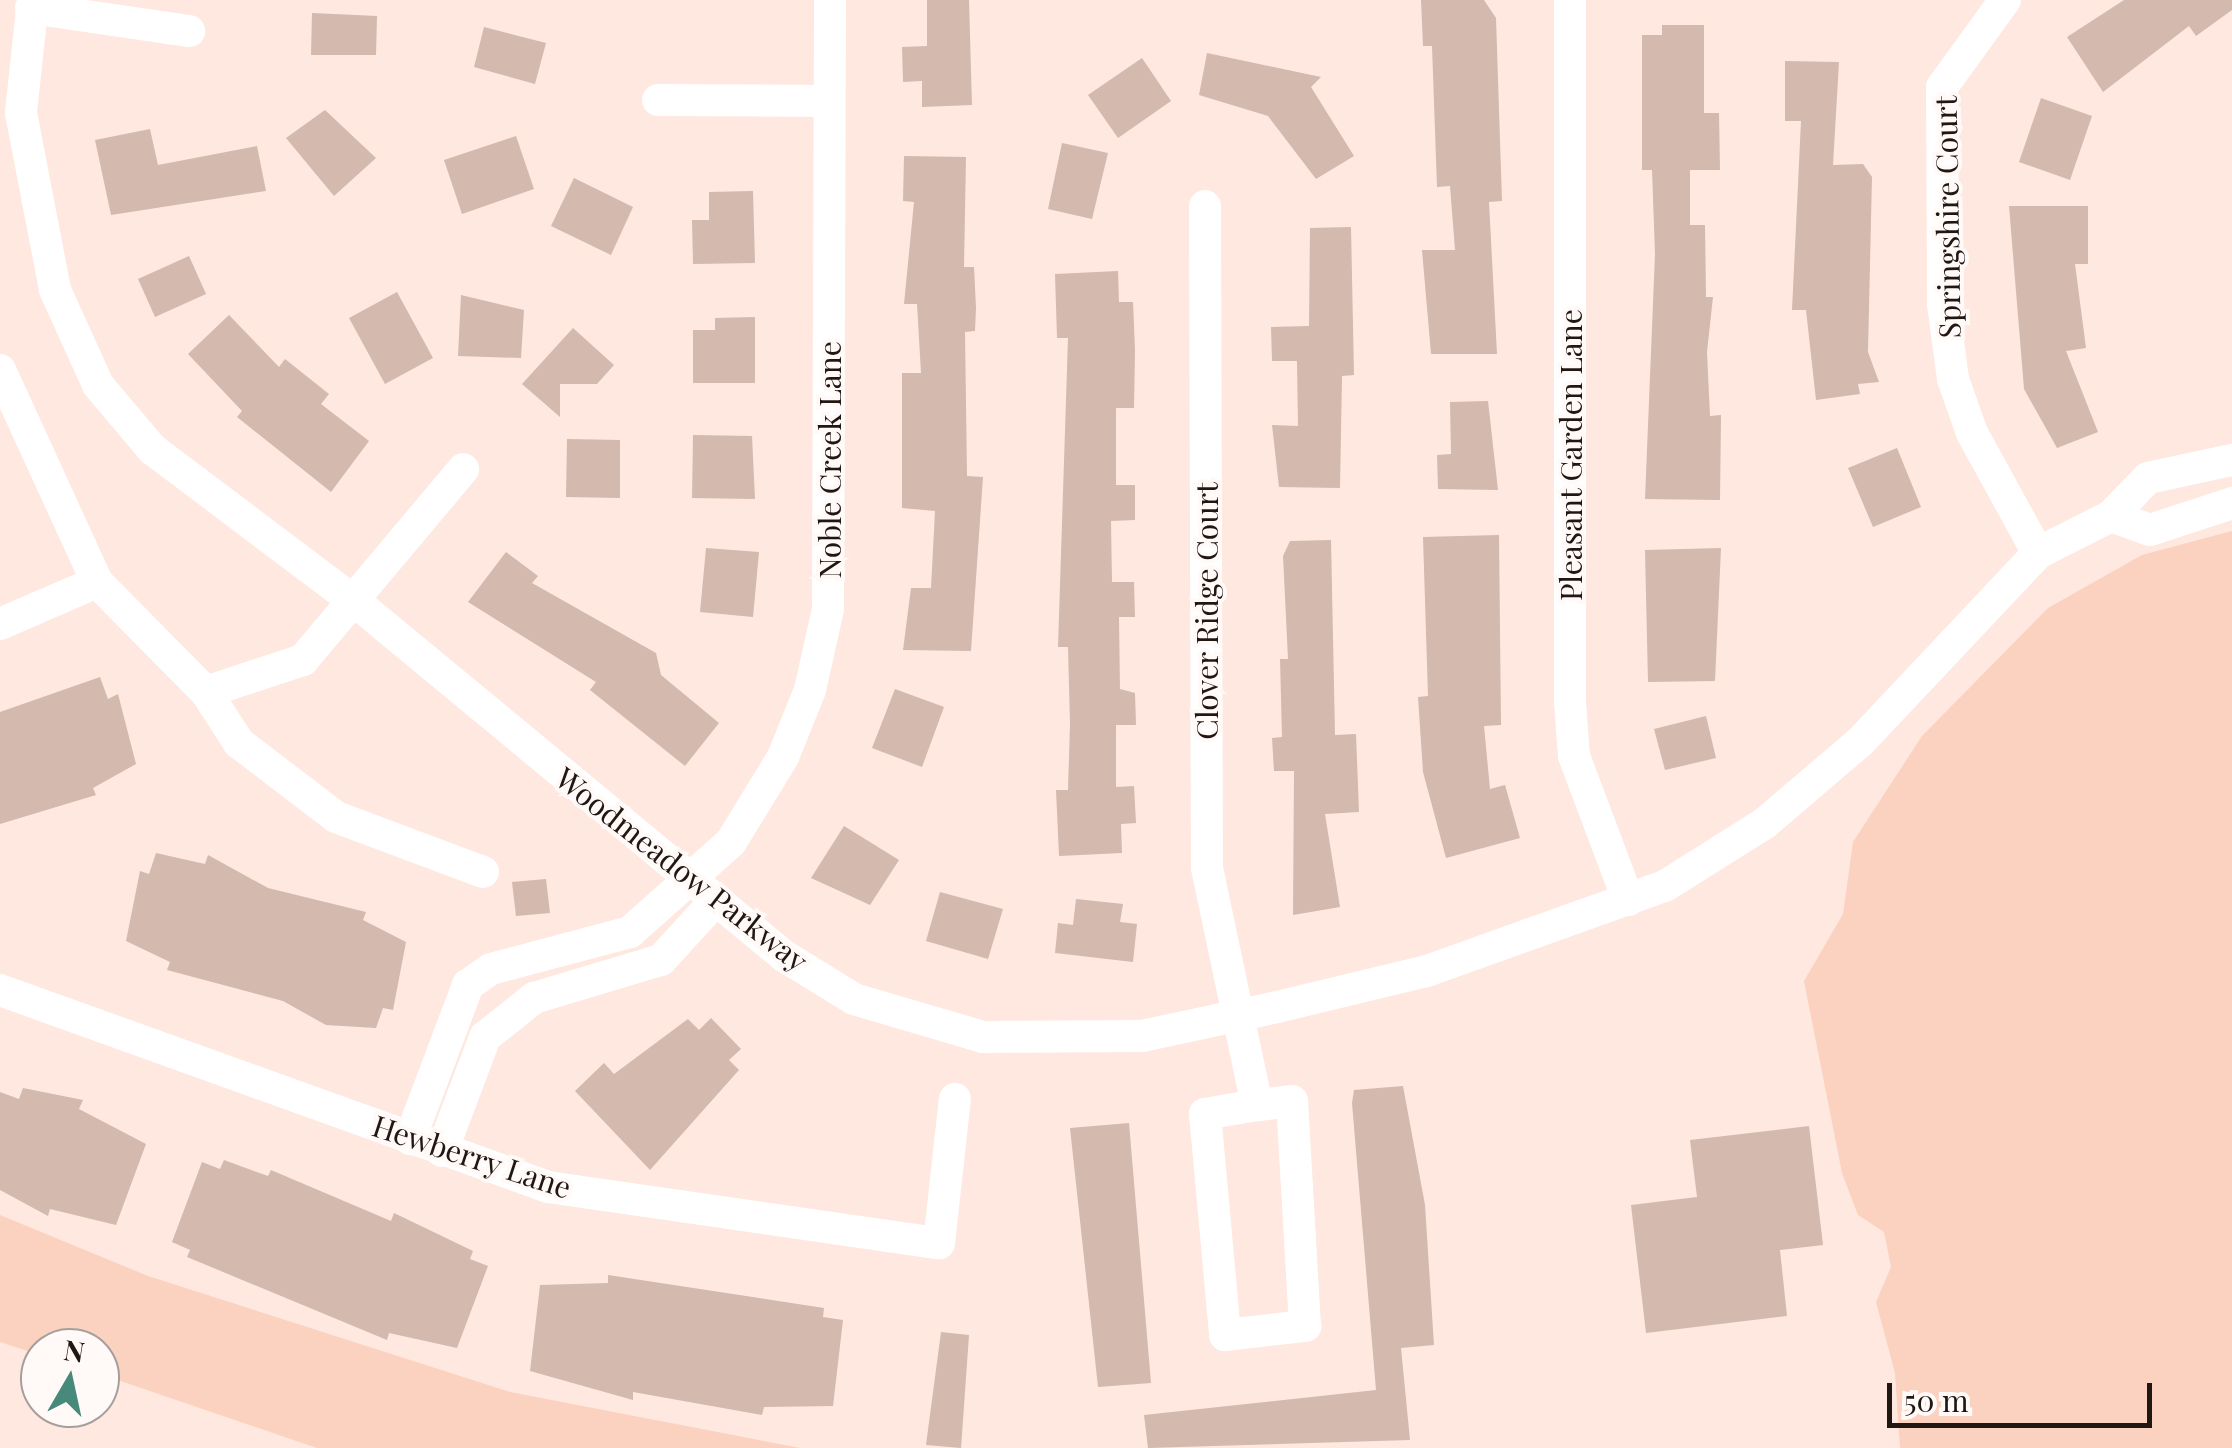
<!DOCTYPE html>
<style>
body{margin:0}
#map{position:relative;width:2232px;height:1448px;overflow:hidden;background:#fee8df;font-family:"Playfair Display",serif}
div>[style]{position:absolute}
.green>*{inset:0;background:#fbd1bf}
.building>*{inset:0;background:#d3b9ae}
.street>*{height:32px;margin:-16px;padding:0 16px;transform-origin:16px;border-radius:16px;background:#fff}
span{translate:-50% -50%;white-space:nowrap;text-align:center;line-height:1.15;-webkit-text-stroke:8px #fff9f7;paint-order:stroke}
.street-label{font-size:30px;color:#201713}
.north{position:absolute;left:20px;top:1328px;width:100px;height:100px;box-sizing:border-box;background:#fff9f7;border:2px solid #a69f9c;border-radius:50%;rotate:9deg;font-size:28px;font-weight:700;line-height:40px;text-align:center;color:#201713}
.north::after{content:'';display:block;margin:auto;width:35px;height:45px;background:#47897b;clip-path:polygon(50% 0,100% 100%,50% 72%,0 100%)}
.scale{position:absolute;left:1887px;top:1383px;width:265px;height:45px;box-sizing:border-box;border:5px solid #201713;border-top:0;padding-left:12px;font-size:30px;line-height:35px;white-space:nowrap;color:#201713;-webkit-text-stroke:8px #fff9f7;paint-order:stroke}
</style>
<div id="map">
<div class="green">
<div style="clip-path:polygon(2232px 531px,2232px 1448px,1900px 1448px,1895px 1373px,1876px 1302px,1891px 1267px,1884px 1232px,1858px 1215px,1842px 1173px,1804px 981px,1843px 914px,1853px 842px,1922px 736px,2048px 608px,2142px 555px)"></div>
<div style="clip-path:polygon(0 1215px,148px 1276px,510px 1392px,800px 1448px,317px 1448px,100px 1374px,100px 1348px,40px 1355px,0 1342px)"></div>
</div>
<div class="building">
<div style="clip-path:polygon(927px 0,969px 0,972px 105px,922px 107px,922px 81px,903px 82px,902px 47px,927px 46px)"></div>
<div style="clip-path:polygon(1421px 0,1484px 0,1496px 18px,1502px 201px,1489px 202px,1497px 354px,1431px 354px,1422px 250px,1455px 250px,1450px 186px,1437px 187px,1432px 46px,1423px 46px)"></div>
<div style="clip-path:polygon(2124px 0,2232px 0,2232px 10px,2196px 36px,2189px 26px,2103px 92px,2067px 37px)"></div>
<div style="clip-path:polygon(312px 13px,377px 16px,376px 55px,311px 55px)"></div>
<div style="clip-path:polygon(1662px 25px,1704px 25px,1704px 113px,1719px 113px,1720px 170px,1690px 170px,1690px 225px,1705px 225px,1706px 297px,1713px 297px,1707px 352px,1710px 416px,1721px 415px,1720px 500px,1645px 499px,1655px 254px,1652px 170px,1642px 170px,1642px 35px,1662px 35px)"></div>
<div style="clip-path:polygon(484px 27px,546px 43px,535px 84px,474px 67px)"></div>
<div style="clip-path:polygon(1207px 53px,1321px 77px,1311px 87px,1354px 156px,1316px 179px,1268px 116px,1199px 95px)"></div>
<div style="clip-path:polygon(1142px 58px,1171px 101px,1118px 138px,1088px 95px)"></div>
<div style="clip-path:polygon(1785px 61px,1839px 62px,1833px 165px,1863px 164px,1872px 177px,1868px 352px,1879px 382px,1858px 384px,1860px 394px,1816px 400px,1806px 310px,1792px 310px,1801px 121px,1785px 121px)"></div>
<div style="clip-path:polygon(2041px 98px,2092px 116px,2070px 180px,2019px 162px)"></div>
<div style="clip-path:polygon(325px 110px,376px 158px,334px 196px,286px 138px)"></div>
<div style="clip-path:polygon(150px 129px,158px 165px,257px 146px,266px 191px,111px 215px,95px 140px)"></div>
<div style="clip-path:polygon(516px 136px,534px 189px,462px 214px,444px 160px)"></div>
<div style="clip-path:polygon(1062px 143px,1108px 153px,1092px 219px,1048px 209px)"></div>
<div style="clip-path:polygon(904px 156px,966px 157px,964px 267px,974px 267px,976px 308px,975px 331px,965px 332px,967px 476px,983px 477px,971px 651px,903px 650px,911px 588px,931px 588px,935px 511px,902px 508px,902px 373px,921px 373px,917px 304px,904px 304px,914px 202px,903px 201px)"></div>
<div style="clip-path:polygon(574px 178px,633px 207px,611px 255px,551px 226px)"></div>
<div style="clip-path:polygon(753px 191px,755px 263px,693px 264px,692px 220px,709px 220px,709px 192px)"></div>
<div style="clip-path:polygon(2009px 206px,2088px 206px,2088px 264px,2075px 264px,2086px 348px,2066px 351px,2098px 432px,2057px 448px,2024px 389px)"></div>
<div style="clip-path:polygon(1351px 227px,1354px 375px,1342px 376px,1340px 488px,1279px 487px,1272px 425px,1298px 426px,1297px 361px,1272px 361px,1271px 327px,1309px 326px,1310px 228px)"></div>
<div style="clip-path:polygon(189px 256px,206px 294px,155px 317px,138px 279px)"></div>
<div style="clip-path:polygon(1118px 271px,1119px 302px,1133px 302px,1135px 350px,1134px 408px,1116px 408px,1116px 485px,1135px 485px,1135px 520px,1111px 521px,1112px 582px,1134px 582px,1135px 617px,1119px 617px,1120px 689px,1135px 693px,1136px 725px,1116px 725px,1116px 787px,1134px 786px,1136px 823px,1121px 824px,1122px 853px,1059px 856px,1056px 790px,1068px 790px,1070px 724px,1068px 647px,1058px 647px,1068px 338px,1057px 338px,1055px 274px)"></div>
<div style="clip-path:polygon(397px 292px,433px 358px,385px 384px,349px 318px)"></div>
<div style="clip-path:polygon(461px 295px,524px 310px,521px 358px,458px 356px)"></div>
<div style="clip-path:polygon(229px 315px,279px 367px,285px 359px,329px 394px,321px 404px,369px 441px,331px 492px,237px 417px,242px 411px,188px 354px)"></div>
<div style="clip-path:polygon(755px 317px,755px 383px,693px 383px,693px 330px,715px 330px,715px 318px)"></div>
<div style="clip-path:polygon(573px 328px,614px 365px,597px 384px,560px 384px,560px 417px,522px 384px)"></div>
<div style="clip-path:polygon(1488px 401px,1498px 490px,1438px 489px,1437px 455px,1451px 454px,1450px 402px)"></div>
<div style="clip-path:polygon(693px 435px,752px 436px,755px 499px,692px 498px)"></div>
<div style="clip-path:polygon(567px 439px,620px 440px,620px 498px,566px 497px)"></div>
<div style="clip-path:polygon(1897px 448px,1921px 507px,1873px 527px,1848px 468px)"></div>
<div style="clip-path:polygon(1499px 535px,1501px 725px,1484px 726px,1490px 789px,1505px 785px,1520px 838px,1446px 858px,1423px 772px,1418px 697px,1428px 696px,1423px 537px)"></div>
<div style="clip-path:polygon(1331px 540px,1335px 735px,1356px 734px,1359px 812px,1325px 814px,1340px 907px,1293px 915px,1294px 771px,1274px 771px,1272px 738px,1282px 737px,1280px 659px,1288px 659px,1283px 556px,1290px 541px)"></div>
<div style="clip-path:polygon(706px 548px,759px 552px,753px 617px,700px 612px)"></div>
<div style="clip-path:polygon(1721px 548px,1715px 681px,1648px 682px,1645px 550px)"></div>
<div style="clip-path:polygon(506px 552px,538px 576px,532px 583px,656px 653px,661px 675px,719px 723px,685px 766px,590px 690px,596px 682px,468px 602px)"></div>
<div style="clip-path:polygon(100px 677px,108px 699px,118px 694px,136px 764px,93px 788px,96px 795px,0 824px,0 712px)"></div>
<div style="clip-path:polygon(895px 689px,944px 707px,922px 767px,872px 748px)"></div>
<div style="clip-path:polygon(1706px 716px,1716px 758px,1665px 770px,1654px 729px)"></div>
<div style="clip-path:polygon(844px 826px,899px 860px,870px 905px,811px 878px)"></div>
<div style="clip-path:polygon(156px 853px,205px 864px,208px 855px,268px 888px,366px 912px,363px 920px,406px 942px,393px 1010px,383px 1008px,376px 1028px,326px 1025px,283px 1001px,167px 970px,170px 962px,126px 941px,140px 871px,149px 874px)"></div>
<div style="clip-path:polygon(546px 879px,550px 913px,516px 916px,512px 882px)"></div>
<div style="clip-path:polygon(940px 892px,1003px 909px,988px 959px,926px 941px)"></div>
<div style="clip-path:polygon(1076px 899px,1123px 904px,1120px 922px,1137px 924px,1133px 962px,1055px 953px,1058px 923px,1073px 925px)"></div>
<div style="clip-path:polygon(711px 1018px,741px 1049px,729px 1060px,739px 1070px,650px 1170px,575px 1091px,604px 1063px,614px 1074px,688px 1019px,699px 1030px)"></div>
<div style="clip-path:polygon(1403px 1086px,1425px 1205px,1434px 1345px,1401px 1348px,1410px 1440px,1148px 1448px,1144px 1415px,1376px 1390px,1352px 1103px,1354px 1090px)"></div>
<div style="clip-path:polygon(23px 1088px,83px 1100px,79px 1109px,146px 1144px,116px 1225px,50px 1209px,48px 1216px,0 1190px,0 1092px,19px 1099px)"></div>
<div style="clip-path:polygon(1129px 1123px,1151px 1383px,1098px 1387px,1070px 1128px)"></div>
<div style="clip-path:polygon(1809px 1126px,1823px 1245px,1780px 1250px,1787px 1316px,1646px 1333px,1631px 1205px,1697px 1197px,1690px 1140px)"></div>
<div style="clip-path:polygon(224px 1160px,268px 1176px,271px 1170px,391px 1221px,394px 1213px,473px 1251px,470px 1259px,488px 1266px,457px 1348px,389px 1333px,387px 1340px,187px 1257px,190px 1250px,172px 1242px,202px 1162px,220px 1169px)"></div>
<div style="clip-path:polygon(608px 1275px,824px 1308px,823px 1317px,843px 1320px,833px 1406px,764px 1407px,762px 1415px,633px 1392px,633px 1400px,530px 1371px,540px 1285px,608px 1283px)"></div>
<div style="clip-path:polygon(941px 1332px,969px 1335px,961px 1448px,926px 1445px)"></div>
</div>
<div class="street">
<div style="left:33px;top:0;width:114px;rotate:96.1deg"></div>
<div style="left:21px;top:113px;width:180px;rotate:79.1deg"></div>
<div style="left:55px;top:290px;width:104px;rotate:65.6deg"></div>
<div style="left:98px;top:385px;width:84px;rotate:49.8deg"></div>
<div style="left:152px;top:449px;width:258px;rotate:37deg"></div>
<div style="left:358px;top:604px;width:553px;rotate:39.57deg"></div>
<div style="left:784px;top:956px;width:82px;rotate:31.6deg"></div>
<div style="left:854px;top:999px;width:134px;rotate:16.4deg"></div>
<div style="left:983px;top:1037px;width:159px;rotate:-0.4deg"></div>
<div style="left:1142px;top:1036px;width:138px;rotate:-12.1deg"></div>
<div style="left:1277px;top:1007px;width:154px;rotate:-13.5deg"></div>
<div style="left:1427px;top:971px;width:253px;rotate:-19.7deg"></div>
<div style="left:1665px;top:886px;width:118px;rotate:-32.2deg"></div>
<div style="left:1765px;top:823px;width:125px;rotate:-40.5deg"></div>
<div style="left:1860px;top:742px;width:260px;rotate:-46.7deg"></div>
<div style="left:2038px;top:553px;width:82px;rotate:-26.9deg"></div>
<div style="left:2111px;top:516px;width:53px;rotate:-45.8deg"></div>
<div style="left:2148px;top:478px;width:86px;rotate:-12.1deg"></div>
<div style="left:1570px;top:0;width:702px;rotate:90deg"></div>
<div style="left:1570px;top:702px;width:54px;rotate:85.8deg"></div>
<div style="left:1574px;top:756px;width:154px;rotate:69.4deg"></div>
<div style="left:2005px;top:0;width:107px;rotate:125.9deg"></div>
<div style="left:1942px;top:87px;width:217px;rotate:89.7deg"></div>
<div style="left:1943px;top:304px;width:76px;rotate:82.4deg"></div>
<div style="left:1953px;top:379px;width:57px;rotate:70.6deg"></div>
<div style="left:1972px;top:433px;width:137px;rotate:61.2deg"></div>
<div style="left:31px;top:8px;width:160px;rotate:8.3deg"></div>
<div style="left:658px;top:100px;width:171px;rotate:0.3deg"></div>
<div style="left:1205px;top:206px;width:662px;rotate:89.83deg"></div>
<div style="left:1207px;top:868px;width:242px;rotate:78.1deg"></div>
<div style="left:1257px;top:1105px;width:53px;rotate:170.2deg"></div>
<div style="left:1205px;top:1114px;width:222px;rotate:84.8deg"></div>
<div style="left:1225px;top:1335px;width:81px;rotate:-6.4deg"></div>
<div style="left:1305px;top:1326px;width:225px;rotate:-93.3deg"></div>
<div style="left:1292px;top:1101px;width:35px;rotate:173deg"></div>
<div style="left:0;top:370px;width:233px;rotate:65.4deg"></div>
<div style="left:97px;top:582px;width:155px;rotate:45.3deg"></div>
<div style="left:206px;top:692px;width:61px;rotate:57.1deg"></div>
<div style="left:239px;top:743px;width:122px;rotate:37.3deg"></div>
<div style="left:336px;top:817px;width:157px;rotate:20.5deg"></div>
<div style="left:2111px;top:516px;width:41px;rotate:19.7deg"></div>
<div style="left:2150px;top:530px;width:86px;rotate:-18.2deg"></div>
<div style="left:0;top:624px;width:106px;rotate:-23.4deg"></div>
<div style="left:206px;top:692px;width:102px;rotate:-18.3deg"></div>
<div style="left:303px;top:660px;width:249px;rotate:-50deg"></div>
<div style="left:0;top:990px;width:582px;rotate:19.77deg"></div>
<div style="left:548px;top:1187px;width:395px;rotate:8.2deg"></div>
<div style="left:939px;top:1243px;width:145px;rotate:-83.7deg"></div>
<div style="left:410px;top:1139px;width:165px;rotate:-69.4deg"></div>
<div style="left:468px;top:985px;width:28px;rotate:-35deg"></div>
<div style="left:491px;top:969px;width:144px;rotate:-14.9deg"></div>
<div style="left:630px;top:932px;width:135px;rotate:-41.7deg"></div>
<div style="left:731px;top:842px;width:100px;rotate:-58.5deg"></div>
<div style="left:783px;top:757px;width:72px;rotate:-68.1deg"></div>
<div style="left:810px;top:690px;width:83px;rotate:-77.5deg"></div>
<div style="left:828px;top:609px;width:609px;rotate:-89.81deg"></div>
<div style="left:442px;top:1151px;width:122px;rotate:-69.3deg"></div>
<div style="left:485px;top:1037px;width:63px;rotate:-38.5deg"></div>
<div style="left:534px;top:998px;width:133px;rotate:-16.7deg"></div>
<div style="left:661px;top:960px;width:80px;rotate:-47.5deg"></div>
</div>
<div class="street-label">
<span style="left:1947px;top:217px;rotate:-91deg">Springshire Court</span>
<span style="left:1570px;top:455px;rotate:-90deg">Pleasant Garden Lane</span>
<span style="left:829px;top:460px;rotate:-90deg">Noble Creek Lane</span>
<span style="left:1206px;top:611px;rotate:-90deg">Clover Ridge Court</span>
<span style="left:682px;top:869px;rotate:38deg">Woodmeadow Parkway</span>
<span style="left:472px;top:1156px;rotate:18deg">Hewberry Lane</span>
</div>
<div class="north">N</div>
<div class="scale">50 m</div>
</div>
